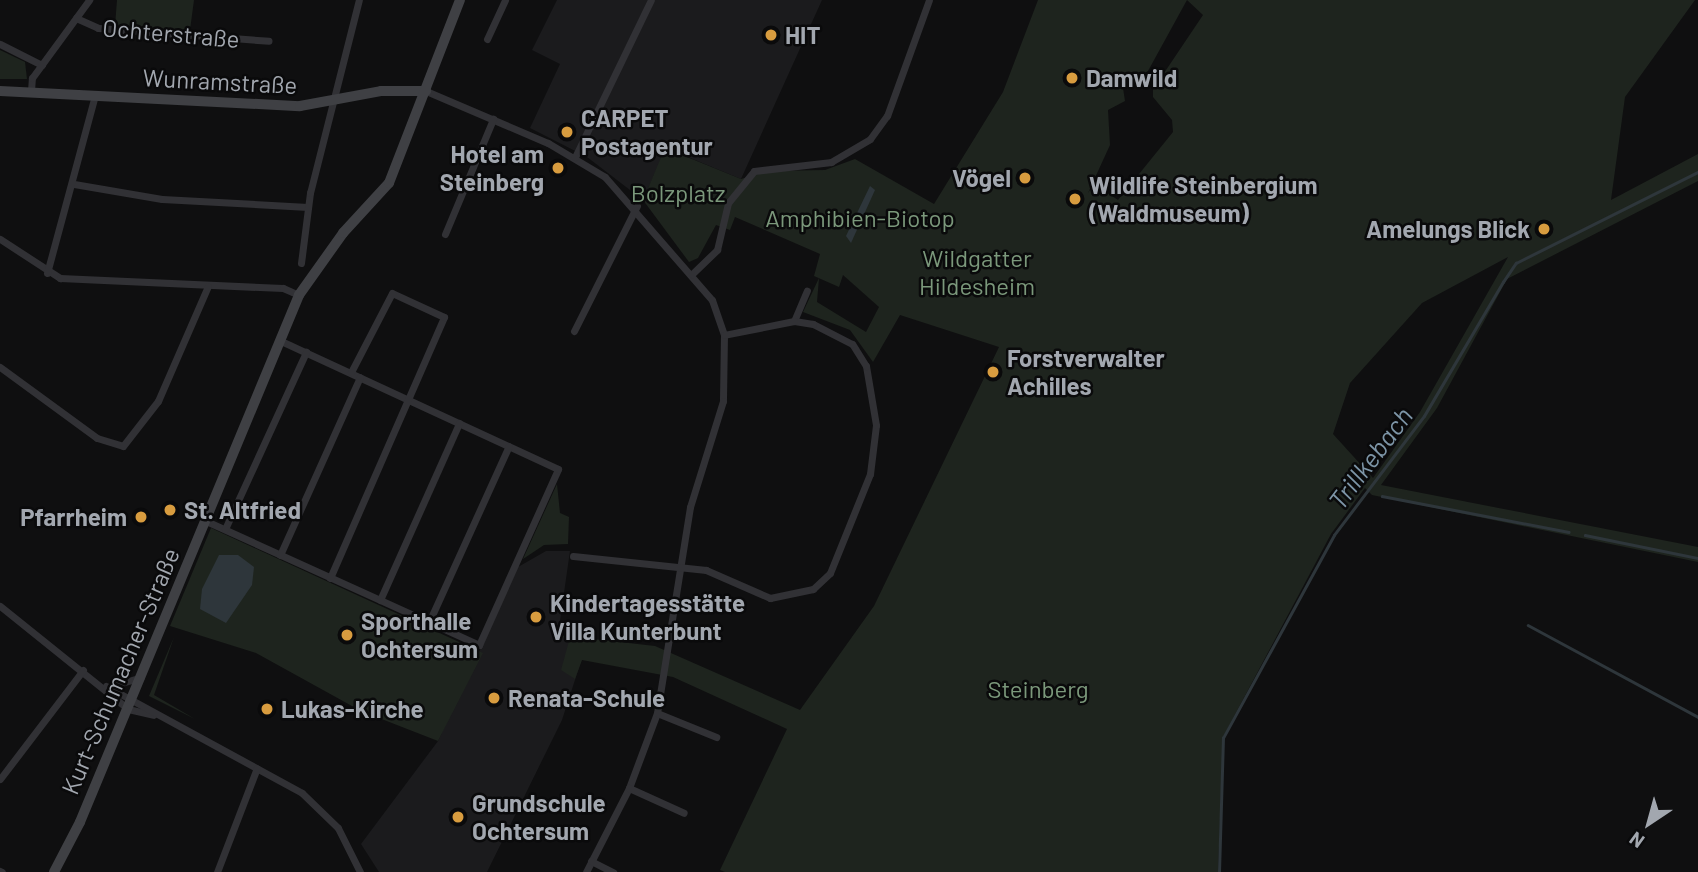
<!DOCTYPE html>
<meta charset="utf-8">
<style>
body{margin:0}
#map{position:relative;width:1698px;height:872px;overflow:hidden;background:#0f0f10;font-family:Barlow,sans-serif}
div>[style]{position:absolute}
.built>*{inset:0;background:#1b1b1d}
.green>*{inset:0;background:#1e241e}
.water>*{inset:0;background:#2e363b}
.stream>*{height:2.5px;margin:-1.25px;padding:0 1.25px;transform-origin:1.25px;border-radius:1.25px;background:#2e363b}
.street>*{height:7px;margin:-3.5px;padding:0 3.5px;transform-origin:3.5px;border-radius:3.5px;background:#313135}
.secondary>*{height:10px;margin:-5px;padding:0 5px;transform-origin:5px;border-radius:5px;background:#3f4044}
.dots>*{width:19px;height:19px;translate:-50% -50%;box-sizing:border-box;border:4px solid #0a0a0b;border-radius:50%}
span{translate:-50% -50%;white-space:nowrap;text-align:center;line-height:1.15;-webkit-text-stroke:5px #0a0a0b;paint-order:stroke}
.street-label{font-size:24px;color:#a2a7af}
.poi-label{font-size:24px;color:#a2a7af;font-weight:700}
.left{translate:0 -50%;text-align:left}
.right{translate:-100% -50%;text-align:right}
.park-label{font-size:24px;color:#7b987b}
.water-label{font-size:26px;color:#7d95a7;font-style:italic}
.north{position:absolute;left:1614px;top:788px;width:70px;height:70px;-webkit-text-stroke:5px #0a0a0b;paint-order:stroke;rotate:216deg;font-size:19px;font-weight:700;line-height:28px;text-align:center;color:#a2a7af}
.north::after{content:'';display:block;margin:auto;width:24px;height:32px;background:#a2a7af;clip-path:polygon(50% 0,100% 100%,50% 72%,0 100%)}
</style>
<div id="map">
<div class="built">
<div style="clip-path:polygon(557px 0,822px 0,741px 179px,666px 148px,643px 200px,587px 157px,530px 128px,560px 64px,532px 50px)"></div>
<div style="clip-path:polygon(546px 551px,570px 551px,558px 635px,585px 649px,562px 720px,487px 872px,379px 872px,361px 844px,438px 741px,518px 567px)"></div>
</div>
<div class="green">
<div style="clip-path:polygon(117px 0,194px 0,190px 30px,115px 26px)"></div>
<div style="clip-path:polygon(evenodd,1038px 0,1695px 0,1625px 97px,1611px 200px,1698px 154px,1698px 181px,1507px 279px,1437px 408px,1381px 485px,1698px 547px,1698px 562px,1372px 495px,1365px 488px,1331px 534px,1223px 737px,1218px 872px,725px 872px,720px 870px,787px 729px,673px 677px,582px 660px,575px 679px,561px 670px,569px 641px,558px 635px,655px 646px,800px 710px,874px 606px,999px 347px,900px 315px,873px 362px,850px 330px,803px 312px,819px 278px,817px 302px,866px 332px,879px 307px,843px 275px,839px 287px,814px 276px,820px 254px,735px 217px,730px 230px,716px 225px,698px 258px,689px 262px,643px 200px,665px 148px,741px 179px,768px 171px,825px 170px,855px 159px,934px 204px,1003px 92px,1038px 0,1187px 0,1203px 15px,1158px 82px,1153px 79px,1153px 97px,1172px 120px,1173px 132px,1118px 200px,1094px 184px,1088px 193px,1110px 145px,1108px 110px,1125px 101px,1123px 88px,1148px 71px,1187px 0,1038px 0,1508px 257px,1420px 412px,1373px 478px,1333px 434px,1350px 383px,1422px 303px,1508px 257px)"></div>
<div style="clip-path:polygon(0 50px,25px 62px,27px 79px,0 79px)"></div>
<div style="clip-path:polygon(557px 484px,560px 513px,569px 517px,568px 544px,544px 545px,523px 559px)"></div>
<div style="clip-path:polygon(211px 528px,483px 653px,438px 741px,361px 711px,256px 653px,170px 626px)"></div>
<div style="clip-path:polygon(174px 637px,154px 695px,195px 719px,149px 696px)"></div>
</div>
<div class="water">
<div style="clip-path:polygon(870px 186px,875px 190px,851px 243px,846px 236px)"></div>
<div style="clip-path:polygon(219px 555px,238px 555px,254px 567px,252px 585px,226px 623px,200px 609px,202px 589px)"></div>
</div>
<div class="stream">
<div style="left:1382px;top:496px;width:190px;rotate:10.9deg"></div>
<div style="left:1585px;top:535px;width:115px;rotate:11.5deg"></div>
<div style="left:1528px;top:625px;width:193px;rotate:28.4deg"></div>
<div style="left:1219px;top:872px;width:134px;rotate:-88.3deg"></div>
<div style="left:1223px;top:738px;width:231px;rotate:-61.3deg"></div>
<div style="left:1334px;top:535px;width:149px;rotate:-52.9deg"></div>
<div style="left:1424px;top:416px;width:156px;rotate:-59.5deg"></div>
<div style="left:1503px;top:282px;width:23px;rotate:-56deg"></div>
<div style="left:1516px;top:263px;width:203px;rotate:-26.6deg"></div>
</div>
<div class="street">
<div style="left:76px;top:18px;width:24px;rotate:24deg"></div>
<div style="left:98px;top:28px;width:171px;rotate:4.3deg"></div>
<div style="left:487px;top:39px;width:43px;rotate:-65.2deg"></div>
<div style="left:0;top:44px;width:47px;rotate:26.6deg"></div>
<div style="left:31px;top:91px;width:13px;rotate:-86deg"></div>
<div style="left:32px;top:78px;width:97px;rotate:-53.8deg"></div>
<div style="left:426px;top:91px;width:133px;rotate:23.1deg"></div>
<div style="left:548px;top:143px;width:66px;rotate:30.8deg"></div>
<div style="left:605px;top:177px;width:163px;rotate:49deg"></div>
<div style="left:712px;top:300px;width:37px;rotate:71deg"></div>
<div style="left:724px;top:335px;width:66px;rotate:90.9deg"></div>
<div style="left:723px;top:401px;width:111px;rotate:107.3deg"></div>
<div style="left:690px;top:507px;width:209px;rotate:99.1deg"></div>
<div style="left:657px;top:713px;width:80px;rotate:110.5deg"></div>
<div style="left:629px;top:788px;width:94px;rotate:117.1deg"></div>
<div style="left:575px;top:157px;width:174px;rotate:-64.2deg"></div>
<div style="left:74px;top:184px;width:89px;rotate:9.7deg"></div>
<div style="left:162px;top:199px;width:146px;rotate:3.1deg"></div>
<div style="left:445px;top:234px;width:125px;rotate:-67.3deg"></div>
<div style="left:0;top:239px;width:72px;rotate:33deg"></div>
<div style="left:60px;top:278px;width:223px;rotate:2.6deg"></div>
<div style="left:283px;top:288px;width:17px;rotate:24deg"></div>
<div style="left:301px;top:263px;width:71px;rotate:-82.7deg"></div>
<div style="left:310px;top:193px;width:199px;rotate:-75.8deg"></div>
<div style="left:47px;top:273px;width:184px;rotate:-74.9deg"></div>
<div style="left:692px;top:274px;width:35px;rotate:-44deg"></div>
<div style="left:717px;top:250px;width:48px;rotate:-76.8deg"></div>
<div style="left:728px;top:203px;width:41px;rotate:-50.9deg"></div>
<div style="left:754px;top:171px;width:78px;rotate:-6.7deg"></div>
<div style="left:831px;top:162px;width:45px;rotate:-30.5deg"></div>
<div style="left:870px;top:139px;width:29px;rotate:-54deg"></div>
<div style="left:887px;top:116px;width:123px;rotate:-70.1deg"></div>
<div style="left:794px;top:321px;width:33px;rotate:-67deg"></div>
<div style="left:574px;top:331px;width:140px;rotate:-63.3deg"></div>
<div style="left:0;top:367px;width:120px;rotate:36.2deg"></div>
<div style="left:97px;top:438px;width:27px;rotate:17deg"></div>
<div style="left:123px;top:446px;width:57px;rotate:-52.1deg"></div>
<div style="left:158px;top:401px;width:125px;rotate:-66.5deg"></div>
<div style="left:206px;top:521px;width:300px;rotate:24.4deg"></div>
<div style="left:479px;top:645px;width:193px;rotate:-65.8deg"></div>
<div style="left:558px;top:469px;width:307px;rotate:-155.2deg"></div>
<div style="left:225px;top:529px;width:195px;rotate:-65.4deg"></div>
<div style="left:280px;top:555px;width:195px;rotate:-65.8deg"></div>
<div style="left:573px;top:556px;width:134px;rotate:6deg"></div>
<div style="left:706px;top:570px;width:70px;rotate:23.6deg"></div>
<div style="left:770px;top:598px;width:44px;rotate:-11.8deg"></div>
<div style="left:813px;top:589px;width:23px;rotate:-43deg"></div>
<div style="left:830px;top:573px;width:107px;rotate:-68deg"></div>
<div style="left:870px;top:474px;width:49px;rotate:-83deg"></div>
<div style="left:876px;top:425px;width:60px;rotate:-99.6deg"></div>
<div style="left:866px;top:366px;width:26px;rotate:-122deg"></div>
<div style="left:852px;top:344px;width:44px;rotate:-152.9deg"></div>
<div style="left:813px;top:324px;width:19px;rotate:-171deg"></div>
<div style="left:794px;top:321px;width:71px;rotate:168.7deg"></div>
<div style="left:330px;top:578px;width:285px;rotate:-66.4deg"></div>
<div style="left:444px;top:317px;width:57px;rotate:-155.2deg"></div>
<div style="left:392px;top:293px;width:89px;rotate:117.4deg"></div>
<div style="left:380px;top:600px;width:194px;rotate:-65.9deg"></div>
<div style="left:0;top:606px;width:164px;rotate:38.8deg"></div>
<div style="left:128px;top:709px;width:26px;rotate:13deg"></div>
<div style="left:429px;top:622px;width:193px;rotate:-65.6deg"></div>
<div style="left:106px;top:686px;width:223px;rotate:28.6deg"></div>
<div style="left:302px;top:793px;width:50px;rotate:44.2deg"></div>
<div style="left:338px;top:828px;width:49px;rotate:63.4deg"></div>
<div style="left:112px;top:686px;width:30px;rotate:-17deg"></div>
<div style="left:657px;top:713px;width:64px;rotate:22.1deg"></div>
<div style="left:0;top:779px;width:137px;rotate:-52.7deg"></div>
<div style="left:629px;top:788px;width:60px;rotate:24.4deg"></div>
<div style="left:591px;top:861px;width:25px;rotate:27deg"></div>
<div style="left:0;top:871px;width:2px;rotate:27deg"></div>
<div style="left:217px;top:872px;width:111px;rotate:-69deg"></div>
</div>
<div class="secondary">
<div style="left:0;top:91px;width:300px;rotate:2.9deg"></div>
<div style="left:300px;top:106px;width:82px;rotate:-10.5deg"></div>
<div style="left:381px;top:91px;width:45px"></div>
<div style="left:54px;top:872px;width:56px;rotate:-62.5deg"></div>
<div style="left:80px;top:822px;width:571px;rotate:-67.43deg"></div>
<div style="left:299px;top:295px;width:76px;rotate:-54.6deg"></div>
<div style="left:343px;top:233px;width:68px;rotate:-47.4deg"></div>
<div style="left:389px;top:183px;width:196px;rotate:-68.8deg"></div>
</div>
<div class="dots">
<div style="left:771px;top:35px;background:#d89c3f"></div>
<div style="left:1072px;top:78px;background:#d89c3f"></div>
<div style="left:567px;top:132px;background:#d89c3f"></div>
<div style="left:558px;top:168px;background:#d89c3f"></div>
<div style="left:1025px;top:178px;background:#d89c3f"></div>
<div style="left:1075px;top:199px;background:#d89c3f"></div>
<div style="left:1544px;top:229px;background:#d89c3f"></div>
<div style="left:993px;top:372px;background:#d89c3f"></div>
<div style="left:170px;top:510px;background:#d89c3f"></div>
<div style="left:141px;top:517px;background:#d89c3f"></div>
<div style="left:536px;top:617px;background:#d89c3f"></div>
<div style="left:347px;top:635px;background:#d89c3f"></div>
<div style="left:494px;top:698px;background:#d89c3f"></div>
<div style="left:267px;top:709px;background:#d89c3f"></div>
<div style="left:458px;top:817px;background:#d89c3f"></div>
</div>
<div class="street-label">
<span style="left:171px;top:33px;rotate:5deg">Ochterstraße</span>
<span style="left:220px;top:81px;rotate:3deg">Wunramstraße</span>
<span style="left:120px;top:671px;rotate:-67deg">Kurt-Schumacher-Straße</span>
</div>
<div class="poi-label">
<span class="left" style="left:785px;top:35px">HIT</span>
<span class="left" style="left:1086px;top:78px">Damwild</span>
<span class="left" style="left:581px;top:132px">CARPET<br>Postagentur</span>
<span class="right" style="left:544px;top:168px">Hotel am<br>Steinberg</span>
<span class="right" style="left:1011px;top:178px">Vögel</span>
<span class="left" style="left:1089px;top:199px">Wildlife Steinbergium<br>(Waldmuseum)</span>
<span class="right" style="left:1530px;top:229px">Amelungs Blick</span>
<span class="left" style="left:1007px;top:372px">Forstverwalter<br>Achilles</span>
<span class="left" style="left:184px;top:510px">St. Altfried</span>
<span class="right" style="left:127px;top:517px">Pfarrheim</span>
<span class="left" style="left:550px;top:617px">Kindertagesstätte<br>Villa Kunterbunt</span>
<span class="left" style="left:361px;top:635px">Sporthalle<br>Ochtersum</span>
<span class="left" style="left:508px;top:698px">Renata-Schule</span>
<span class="left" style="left:281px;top:709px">Lukas-Kirche</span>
<span class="left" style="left:472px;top:817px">Grundschule<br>Ochtersum</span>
</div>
<div class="park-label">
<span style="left:678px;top:193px">Bolzplatz</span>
<span style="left:860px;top:218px">Amphibien-Biotop</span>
<span style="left:977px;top:272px">Wildgatter<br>Hildesheim</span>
<span style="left:1038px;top:689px">Steinberg</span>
</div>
<div class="water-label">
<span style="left:1370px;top:458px;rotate:-53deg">Trillkebach</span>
</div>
<div class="north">N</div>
</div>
